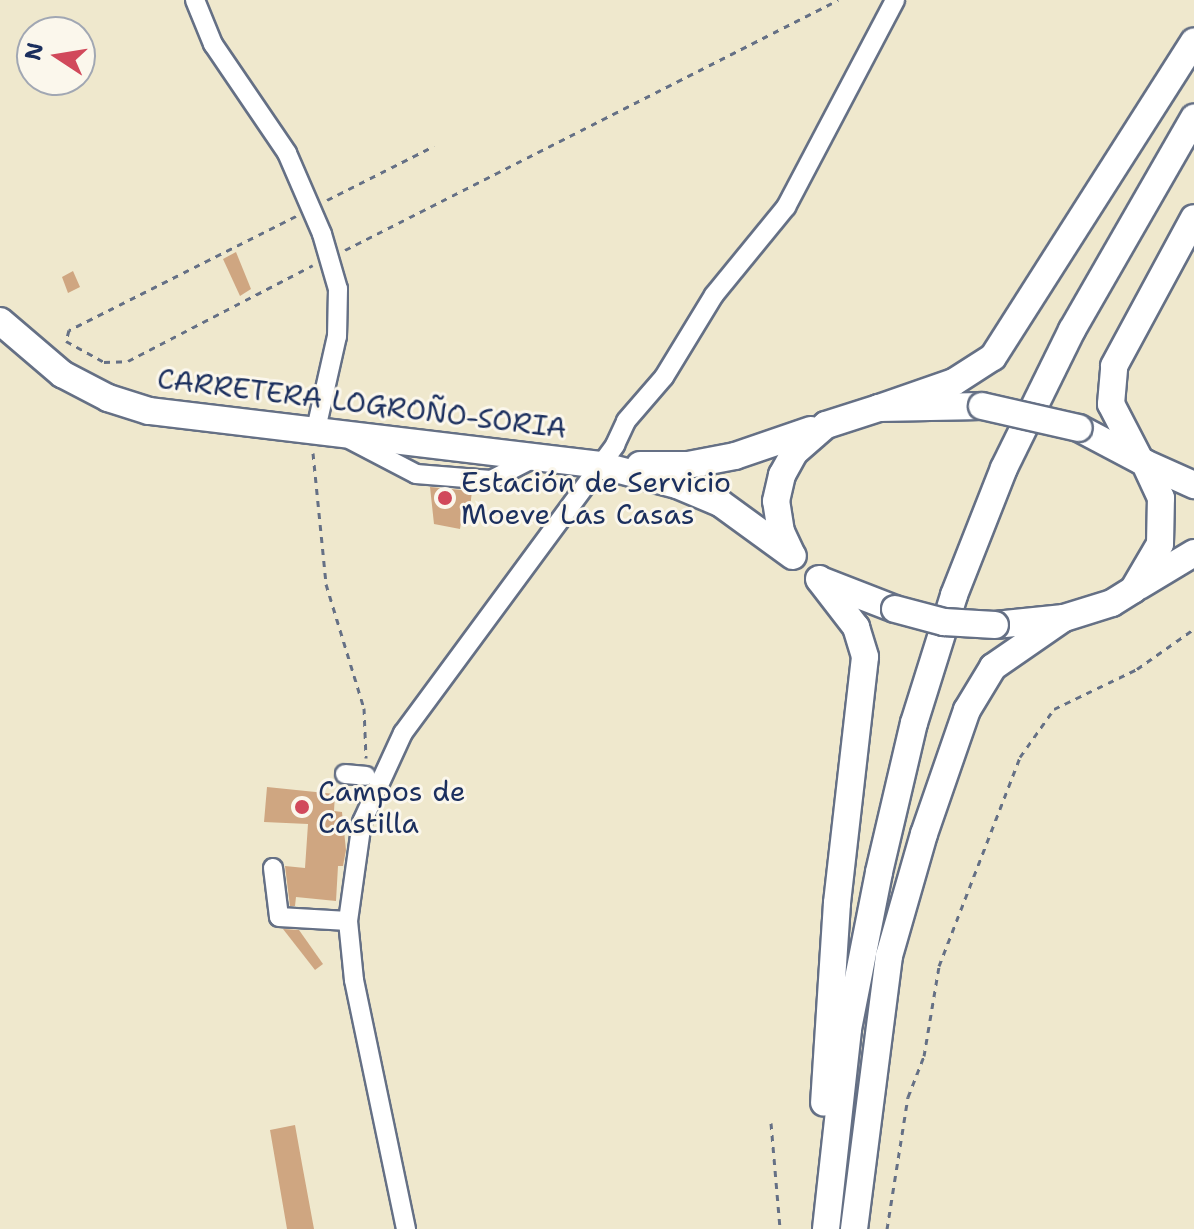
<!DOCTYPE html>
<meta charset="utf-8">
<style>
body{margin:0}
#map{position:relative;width:1194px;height:1229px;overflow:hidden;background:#efe8cd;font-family:"Shantell Sans",sans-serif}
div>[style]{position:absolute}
.building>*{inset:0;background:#cfa681}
.path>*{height:3px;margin-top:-1.5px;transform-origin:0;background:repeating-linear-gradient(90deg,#657085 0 6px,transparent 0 12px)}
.roads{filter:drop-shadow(2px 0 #657085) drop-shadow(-2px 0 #657085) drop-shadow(0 2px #657085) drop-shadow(0 -2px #657085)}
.minor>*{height:18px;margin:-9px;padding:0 9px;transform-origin:9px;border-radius:9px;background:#fff}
.highway>*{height:26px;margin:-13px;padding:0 13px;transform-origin:13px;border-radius:13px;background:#fff}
.bridges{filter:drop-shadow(2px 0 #657085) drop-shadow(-2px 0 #657085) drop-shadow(0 2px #657085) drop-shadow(0 -2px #657085)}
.highway-bridge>*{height:26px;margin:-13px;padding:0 13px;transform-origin:13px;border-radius:13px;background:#fff}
.dots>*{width:22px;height:22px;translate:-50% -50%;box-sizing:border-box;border:4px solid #fbf7ec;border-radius:50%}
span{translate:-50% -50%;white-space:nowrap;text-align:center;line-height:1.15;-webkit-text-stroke:6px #fbf7ec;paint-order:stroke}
.street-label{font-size:28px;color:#1b2f5e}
.poi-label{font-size:28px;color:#1b2f5e}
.left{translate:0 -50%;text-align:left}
.north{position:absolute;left:16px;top:16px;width:80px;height:80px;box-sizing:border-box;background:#fbf7ec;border:2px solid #a1a7b3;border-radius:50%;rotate:282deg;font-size:22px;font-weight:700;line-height:32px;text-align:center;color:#1b2f5e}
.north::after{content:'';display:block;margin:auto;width:28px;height:36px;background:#d1495b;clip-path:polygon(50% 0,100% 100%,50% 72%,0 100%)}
</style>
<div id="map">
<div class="building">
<div style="clip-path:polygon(236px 252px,251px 289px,240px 296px,223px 259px)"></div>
<div style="clip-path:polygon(73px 271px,80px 287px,68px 293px,62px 277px)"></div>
<div style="clip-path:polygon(430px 487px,472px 491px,469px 516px,462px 516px,460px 529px,434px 524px)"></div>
<div style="clip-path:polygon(267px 787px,335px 794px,334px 811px,342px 812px,346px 850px,343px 866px,338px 866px,336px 901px,296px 897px,295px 906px,290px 906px,285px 866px,305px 868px,308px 824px,264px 822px)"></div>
<div style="clip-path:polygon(283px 929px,299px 930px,323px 964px,315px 970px)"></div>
<div style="clip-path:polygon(295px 1125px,302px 1164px,314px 1229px,287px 1229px,270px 1130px)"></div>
</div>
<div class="path">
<div style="left:327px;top:200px;width:120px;rotate:-26.8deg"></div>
<div style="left:296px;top:216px;width:254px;rotate:153.3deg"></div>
<div style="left:69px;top:330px;width:11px;rotate:105deg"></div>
<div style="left:66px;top:341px;width:43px;rotate:28.9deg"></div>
<div style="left:104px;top:362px;width:24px;rotate:-2deg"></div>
<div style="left:128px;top:361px;width:208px;rotate:-27.4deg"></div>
<div style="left:345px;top:250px;width:553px;rotate:-26.89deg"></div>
<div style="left:313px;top:453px;width:132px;rotate:84.3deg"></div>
<div style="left:326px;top:584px;width:130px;rotate:73deg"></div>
<div style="left:364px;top:708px;width:50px;rotate:87.7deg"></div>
<div style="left:771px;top:1123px;width:106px;rotate:85.1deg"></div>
<div style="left:887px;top:1229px;width:134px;rotate:-81deg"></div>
<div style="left:908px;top:1097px;width:44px;rotate:-68.7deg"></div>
<div style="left:924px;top:1056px;width:91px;rotate:-80.5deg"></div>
<div style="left:939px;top:966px;width:224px;rotate:-68.8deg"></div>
<div style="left:1020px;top:757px;width:59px;rotate:-54.7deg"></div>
<div style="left:1054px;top:709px;width:92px;rotate:-25.7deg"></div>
<div style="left:1137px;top:669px;width:70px;rotate:-35.1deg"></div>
</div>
<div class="roads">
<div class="minor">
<div style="left:195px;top:0;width:48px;rotate:67.8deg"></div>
<div style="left:213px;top:44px;width:132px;rotate:55.8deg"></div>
<div style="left:287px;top:153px;width:88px;rotate:66.6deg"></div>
<div style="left:322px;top:234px;width:57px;rotate:73.8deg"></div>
<div style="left:338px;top:289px;width:47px;rotate:91.2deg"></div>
<div style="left:337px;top:336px;width:100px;rotate:102.7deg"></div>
<div style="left:351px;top:440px;width:73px;rotate:27.6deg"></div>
<div style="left:416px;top:474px;width:75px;rotate:4.6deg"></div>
<div style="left:491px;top:480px;width:51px;rotate:-27.1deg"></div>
<div style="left:345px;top:774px;width:21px;rotate:5deg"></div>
<div style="left:273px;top:868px;width:49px;rotate:83deg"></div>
<div style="left:279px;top:917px;width:69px;rotate:3.3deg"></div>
<div style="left:406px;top:1229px;width:254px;rotate:-101.8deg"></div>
<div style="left:354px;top:980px;width:59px;rotate:-95.8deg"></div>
<div style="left:348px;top:921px;width:100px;rotate:-82deg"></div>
<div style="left:362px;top:822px;width:98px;rotate:-65.3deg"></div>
<div style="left:403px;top:733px;width:358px;rotate:-53.6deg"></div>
<div style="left:615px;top:445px;width:26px;rotate:-65deg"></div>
<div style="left:626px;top:421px;width:58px;rotate:-49.2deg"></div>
<div style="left:664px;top:377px;width:96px;rotate:-58.6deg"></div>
<div style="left:714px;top:295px;width:114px;rotate:-50.7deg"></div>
<div style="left:786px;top:207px;width:234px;rotate:-62.2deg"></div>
</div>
<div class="highway">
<div style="left:0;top:321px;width:82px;rotate:40.5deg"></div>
<div style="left:62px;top:374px;width:52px;rotate:27.6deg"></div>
<div style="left:108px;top:398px;width:43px;rotate:17.6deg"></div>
<div style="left:149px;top:411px;width:454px;rotate:6.8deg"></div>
<div style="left:600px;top:465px;width:80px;rotate:14.6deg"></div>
<div style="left:677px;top:485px;width:47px;rotate:22.7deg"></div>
<div style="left:720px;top:503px;width:90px;rotate:36deg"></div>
<div style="left:879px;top:408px;width:79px;rotate:-19.1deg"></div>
<div style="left:954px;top:382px;width:46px;rotate:-32.7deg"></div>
<div style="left:993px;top:357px;width:374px;rotate:-57.5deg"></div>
<div style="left:1140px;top:460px;width:63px;rotate:-117.4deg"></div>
<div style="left:1111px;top:404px;width:38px;rotate:-85deg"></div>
<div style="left:1114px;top:366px;width:168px;rotate:-61.6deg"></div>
<div style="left:1145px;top:463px;width:54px;rotate:24.2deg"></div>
<div style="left:640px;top:465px;width:48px"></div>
<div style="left:688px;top:465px;width:48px;rotate:-10.8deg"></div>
<div style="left:735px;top:456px;width:80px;rotate:-18.9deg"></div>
<div style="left:791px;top:553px;width:23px;rotate:-115deg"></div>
<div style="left:781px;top:532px;width:31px;rotate:-99deg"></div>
<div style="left:776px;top:501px;width:27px;rotate:-77deg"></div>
<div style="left:782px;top:475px;width:26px;rotate:-61deg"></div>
<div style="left:795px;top:452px;width:41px;rotate:-41.1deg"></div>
<div style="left:826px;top:425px;width:56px;rotate:-17.8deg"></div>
<div style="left:879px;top:408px;width:103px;rotate:-1.1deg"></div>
<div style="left:819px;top:579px;width:61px;rotate:52.4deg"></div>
<div style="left:856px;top:627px;width:31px;rotate:73deg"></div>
<div style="left:865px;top:657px;width:248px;rotate:96.5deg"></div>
<div style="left:837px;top:903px;width:200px;rotate:93.7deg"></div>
<div style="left:820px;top:580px;width:80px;rotate:21.1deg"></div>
<div style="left:1139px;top:586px;width:64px;rotate:-31deg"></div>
<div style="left:995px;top:625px;width:69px;rotate:-5.8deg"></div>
<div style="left:1064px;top:618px;width:50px;rotate:-17.4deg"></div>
<div style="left:1112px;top:603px;width:25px;rotate:-32deg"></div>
<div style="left:1133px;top:590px;width:53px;rotate:-59.6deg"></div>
<div style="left:1160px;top:544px;width:46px;rotate:-88.8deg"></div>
<div style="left:1161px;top:498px;width:38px;rotate:-115deg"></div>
<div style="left:1145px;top:463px;width:75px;rotate:-152.1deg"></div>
<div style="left:826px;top:1229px;width:201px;rotate:-83.7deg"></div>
<div style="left:848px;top:1029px;width:160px;rotate:-78.8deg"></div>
<div style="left:879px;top:872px;width:153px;rotate:-76.8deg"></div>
<div style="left:914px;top:723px;width:134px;rotate:-72.6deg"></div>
<div style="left:954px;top:595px;width:136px;rotate:-68.5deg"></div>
<div style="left:1004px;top:468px;width:154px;rotate:-63.8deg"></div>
<div style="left:1072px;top:330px;width:245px;rotate:-60.1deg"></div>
<div style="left:854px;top:1229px;width:275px;rotate:-82.7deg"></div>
<div style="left:889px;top:956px;width:127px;rotate:-74deg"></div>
<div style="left:924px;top:834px;width:131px;rotate:-70.9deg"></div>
<div style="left:967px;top:710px;width:50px;rotate:-58.8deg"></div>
<div style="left:993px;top:667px;width:86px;rotate:-34.6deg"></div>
</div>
</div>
<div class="bridges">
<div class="highway-bridge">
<div style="left:982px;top:406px;width:99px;rotate:12.8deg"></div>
<div style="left:895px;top:609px;width:51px;rotate:14.9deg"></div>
<div style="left:944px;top:622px;width:51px;rotate:3.4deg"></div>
</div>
</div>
<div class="dots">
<div style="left:445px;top:498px;background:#d1495b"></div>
<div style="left:302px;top:807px;background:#d1495b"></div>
</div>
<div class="street-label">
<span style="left:362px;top:403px;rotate:7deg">CARRETERA LOGROÑO-SORIA</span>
</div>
<div class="poi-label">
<span class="left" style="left:461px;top:498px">Estación de Servicio<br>Moeve Las Casas</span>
<span class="left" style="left:318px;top:807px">Campos de<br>Castilla</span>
</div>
<div class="north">N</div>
</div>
